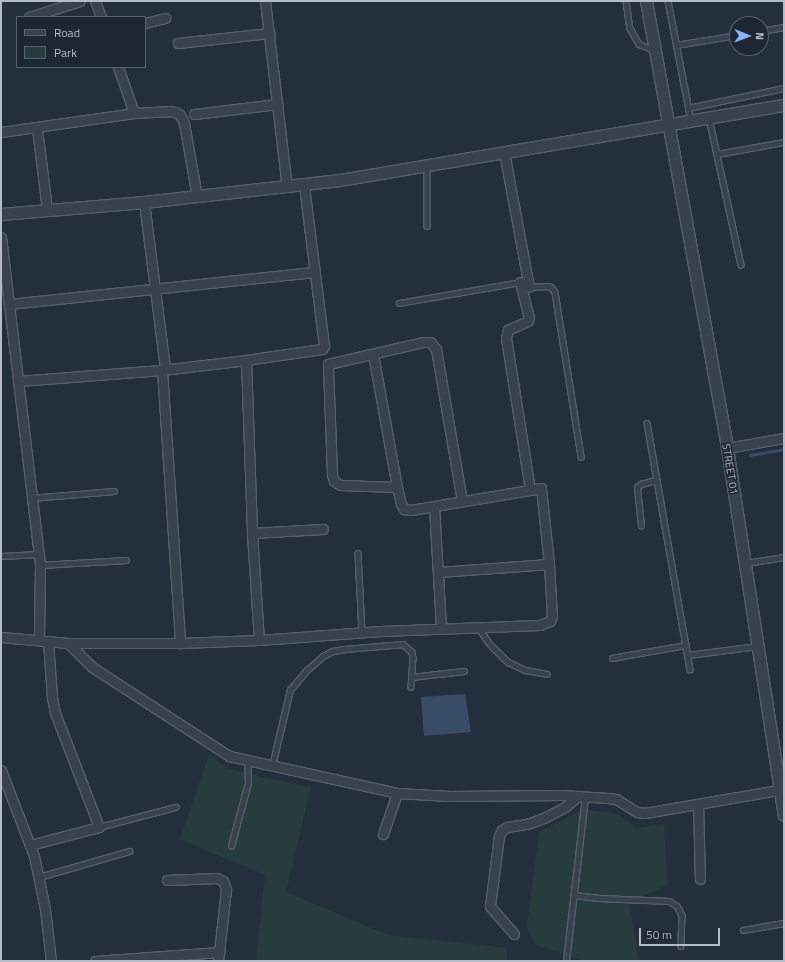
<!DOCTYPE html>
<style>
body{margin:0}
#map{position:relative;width:785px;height:962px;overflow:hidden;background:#242f3e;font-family:"Titillium Web",sans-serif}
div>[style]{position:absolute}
.green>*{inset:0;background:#263c3f}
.water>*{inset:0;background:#394c67}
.stream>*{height:3px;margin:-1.5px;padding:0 1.5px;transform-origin:1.5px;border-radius:1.5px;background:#394c67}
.roads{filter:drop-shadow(1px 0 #565f6c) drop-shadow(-1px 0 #565f6c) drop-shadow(0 1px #565f6c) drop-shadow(0 -1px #565f6c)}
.service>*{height:4.5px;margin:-2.25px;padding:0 2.25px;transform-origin:2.25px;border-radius:2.25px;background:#38414e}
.minor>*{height:9px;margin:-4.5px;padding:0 4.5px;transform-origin:4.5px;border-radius:4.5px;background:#38414e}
.tertiary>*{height:11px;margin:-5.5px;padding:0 5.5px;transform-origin:5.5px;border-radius:5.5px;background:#38414e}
span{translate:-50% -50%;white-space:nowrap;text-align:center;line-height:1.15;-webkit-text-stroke:3px #1d2633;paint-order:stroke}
.street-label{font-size:11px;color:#b4bcc9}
.frame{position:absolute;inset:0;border:2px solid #b4bcc9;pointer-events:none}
.legend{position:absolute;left:16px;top:16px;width:130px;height:52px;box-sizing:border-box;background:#1d2633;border:1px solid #59626f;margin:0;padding:5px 7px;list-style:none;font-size:12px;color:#b4bcc9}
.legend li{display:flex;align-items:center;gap:8px;height:20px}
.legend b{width:20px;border:1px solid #59626f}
.north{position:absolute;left:729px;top:16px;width:40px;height:40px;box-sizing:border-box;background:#1d2633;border:1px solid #59626f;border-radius:50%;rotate:91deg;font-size:11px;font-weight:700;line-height:16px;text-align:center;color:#b4bcc9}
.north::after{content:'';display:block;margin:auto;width:14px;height:18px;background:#8ab4f8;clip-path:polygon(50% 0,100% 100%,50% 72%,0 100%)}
.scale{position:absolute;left:639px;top:928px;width:81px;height:18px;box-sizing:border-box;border:2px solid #b4bcc9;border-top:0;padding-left:5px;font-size:12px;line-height:14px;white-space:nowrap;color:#b4bcc9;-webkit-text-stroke:3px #1d2633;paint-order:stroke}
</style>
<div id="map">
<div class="green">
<div style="clip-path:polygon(209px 755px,229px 769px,311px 788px,286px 892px,388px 935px,507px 948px,507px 961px,256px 961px,265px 875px,180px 839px)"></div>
<div style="clip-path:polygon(583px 809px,618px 814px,636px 828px,664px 824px,668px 885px,629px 902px,639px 961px,584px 961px,534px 944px,527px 926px,539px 832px)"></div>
</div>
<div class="water">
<div style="clip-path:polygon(465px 694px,471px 732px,424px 736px,421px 697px)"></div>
</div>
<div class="stream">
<div style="left:750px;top:455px;width:35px;rotate:-10deg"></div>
</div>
<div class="roads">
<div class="service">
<div style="left:626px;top:1px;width:27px;rotate:82deg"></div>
<div style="left:630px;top:28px;width:18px;rotate:61deg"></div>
<div style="left:639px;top:44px;width:16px;rotate:22deg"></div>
<div style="left:668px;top:1px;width:121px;rotate:79.1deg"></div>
<div style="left:761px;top:31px;width:23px;rotate:-10deg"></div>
<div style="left:676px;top:45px;width:62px;rotate:-9.3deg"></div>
<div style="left:688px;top:108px;width:98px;rotate:-11.8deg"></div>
<div style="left:709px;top:118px;width:150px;rotate:77.7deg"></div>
<div style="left:717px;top:154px;width:68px;rotate:-10.2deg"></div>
<div style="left:427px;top:167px;width:59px;rotate:90deg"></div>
<div style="left:529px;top:287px;width:19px;rotate:-3deg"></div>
<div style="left:548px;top:286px;width:3px;rotate:18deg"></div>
<div style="left:551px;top:287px;width:6px;rotate:51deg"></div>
<div style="left:555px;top:292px;width:167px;rotate:81deg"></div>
<div style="left:399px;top:303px;width:123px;rotate:-9.8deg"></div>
<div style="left:647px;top:423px;width:250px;rotate:80.1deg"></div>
<div style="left:31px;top:498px;width:83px;rotate:-4.8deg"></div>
<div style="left:641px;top:526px;width:39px;rotate:-96deg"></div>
<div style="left:637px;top:487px;width:5px;rotate:-37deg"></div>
<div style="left:641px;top:484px;width:16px;rotate:-15deg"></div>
<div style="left:358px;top:553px;width:80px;rotate:87.1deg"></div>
<div style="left:1px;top:556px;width:38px;rotate:-3deg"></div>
<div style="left:746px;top:563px;width:38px;rotate:-9deg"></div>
<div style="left:40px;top:565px;width:86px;rotate:-3.3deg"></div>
<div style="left:478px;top:627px;width:19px;rotate:55deg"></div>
<div style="left:489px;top:643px;width:27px;rotate:45deg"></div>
<div style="left:508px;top:662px;width:19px;rotate:25deg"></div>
<div style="left:525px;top:670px;width:22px;rotate:10deg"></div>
<div style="left:688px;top:655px;width:70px;rotate:-7.4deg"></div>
<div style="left:612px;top:658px;width:75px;rotate:-10deg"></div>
<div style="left:411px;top:677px;width:53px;rotate:-6.5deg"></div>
<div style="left:272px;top:766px;width:78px;rotate:-76.7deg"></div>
<div style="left:290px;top:690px;width:26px;rotate:-50deg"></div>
<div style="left:307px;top:670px;width:21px;rotate:-41deg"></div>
<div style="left:323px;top:656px;width:11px;rotate:-27deg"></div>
<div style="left:333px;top:651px;width:12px;rotate:-9deg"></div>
<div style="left:345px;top:649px;width:58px;rotate:-4.9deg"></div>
<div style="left:403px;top:644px;width:12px;rotate:42deg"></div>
<div style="left:412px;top:652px;width:6px;rotate:81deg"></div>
<div style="left:413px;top:658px;width:29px;rotate:94deg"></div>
<div style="left:99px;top:827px;width:79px;rotate:-14.7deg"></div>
<div style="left:231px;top:846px;width:65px;rotate:-74.9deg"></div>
<div style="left:248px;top:783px;width:23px;rotate:-92deg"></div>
<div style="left:39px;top:877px;width:94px;rotate:-16.1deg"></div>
<div style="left:574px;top:895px;width:25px;rotate:7deg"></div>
<div style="left:599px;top:898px;width:70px;rotate:2.5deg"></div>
<div style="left:669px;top:901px;width:9px;rotate:32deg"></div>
<div style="left:677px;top:906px;width:10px;rotate:61deg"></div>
<div style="left:682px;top:915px;width:31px;rotate:92deg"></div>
<div style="left:743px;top:930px;width:42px;rotate:-9.7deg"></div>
<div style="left:566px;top:961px;width:165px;rotate:-83.4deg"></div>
</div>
<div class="minor">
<div style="left:95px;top:1px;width:17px;rotate:69deg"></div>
<div style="left:265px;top:1px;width:187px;rotate:83.3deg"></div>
<div style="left:29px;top:17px;width:53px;rotate:-17.4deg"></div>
<div style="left:145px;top:23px;width:21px;rotate:-14deg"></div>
<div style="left:178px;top:43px;width:92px;rotate:-6.3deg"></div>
<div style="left:118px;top:67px;width:49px;rotate:70.8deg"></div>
<div style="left:194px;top:114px;width:84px;rotate:-6.9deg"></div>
<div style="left:37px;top:128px;width:83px;rotate:83deg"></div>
<div style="left:1px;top:132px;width:134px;rotate:-8.1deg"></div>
<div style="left:134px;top:113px;width:35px;rotate:-3deg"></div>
<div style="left:169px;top:111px;width:6px;rotate:9deg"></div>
<div style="left:175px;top:112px;width:6px;rotate:31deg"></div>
<div style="left:180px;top:115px;width:9px;rotate:63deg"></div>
<div style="left:184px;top:123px;width:75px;rotate:80deg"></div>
<div style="left:504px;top:152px;width:137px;rotate:79.5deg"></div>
<div style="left:144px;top:202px;width:168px;rotate:82.8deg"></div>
<div style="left:1px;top:237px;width:330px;rotate:83.2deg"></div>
<div style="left:40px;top:565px;width:75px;rotate:90.8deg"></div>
<div style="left:520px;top:282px;width:36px;rotate:76deg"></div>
<div style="left:529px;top:317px;width:4px;rotate:104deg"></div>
<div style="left:528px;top:321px;width:22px;rotate:156deg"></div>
<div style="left:508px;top:330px;width:8px;rotate:104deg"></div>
<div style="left:506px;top:338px;width:154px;rotate:81deg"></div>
<div style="left:9px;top:304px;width:307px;rotate:-6deg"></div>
<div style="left:373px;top:354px;width:135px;rotate:79.8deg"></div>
<div style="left:397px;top:487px;width:57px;rotate:-178deg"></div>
<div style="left:340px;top:485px;width:7px;rotate:-146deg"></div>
<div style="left:334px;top:481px;width:6px;rotate:-108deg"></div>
<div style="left:332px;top:475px;width:111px;rotate:-92.1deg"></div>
<div style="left:328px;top:364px;width:98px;rotate:-13deg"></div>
<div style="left:423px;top:342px;width:7px"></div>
<div style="left:430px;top:342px;width:9px;rotate:49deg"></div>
<div style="left:436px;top:349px;width:154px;rotate:80.3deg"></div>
<div style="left:246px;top:360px;width:173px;rotate:88deg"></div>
<div style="left:252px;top:533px;width:107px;rotate:86.3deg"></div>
<div style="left:162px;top:370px;width:274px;rotate:86.2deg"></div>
<div style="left:18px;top:381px;width:144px;rotate:-4.4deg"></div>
<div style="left:162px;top:370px;width:85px;rotate:-6.8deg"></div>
<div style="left:246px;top:360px;width:77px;rotate:-8.2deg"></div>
<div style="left:322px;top:349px;width:4px;rotate:-56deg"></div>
<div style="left:324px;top:346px;width:162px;rotate:-97.1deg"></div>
<div style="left:727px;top:448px;width:58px;rotate:-10deg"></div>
<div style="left:397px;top:487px;width:17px;rotate:77deg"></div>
<div style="left:401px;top:504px;width:6px;rotate:59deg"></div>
<div style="left:404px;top:509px;width:7px;rotate:8deg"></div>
<div style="left:411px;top:510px;width:132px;rotate:-9.6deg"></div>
<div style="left:541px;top:488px;width:76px;rotate:84deg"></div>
<div style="left:549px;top:564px;width:111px;rotate:175.9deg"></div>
<div style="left:434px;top:506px;width:122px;rotate:86.7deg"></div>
<div style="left:252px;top:533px;width:71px;rotate:-3.2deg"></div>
<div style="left:1px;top:637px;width:67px;rotate:5.1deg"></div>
<div style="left:68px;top:643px;width:112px"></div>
<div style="left:180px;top:643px;width:79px;rotate:-2.2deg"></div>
<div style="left:259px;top:640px;width:122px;rotate:-4.2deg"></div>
<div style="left:381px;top:631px;width:159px;rotate:-2.2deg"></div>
<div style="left:540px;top:625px;width:11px;rotate:-22deg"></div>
<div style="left:550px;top:621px;width:5px;rotate:-68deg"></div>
<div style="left:552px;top:616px;width:52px;rotate:-93.3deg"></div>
<div style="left:68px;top:643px;width:34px;rotate:45deg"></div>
<div style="left:92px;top:667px;width:163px;rotate:33deg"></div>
<div style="left:229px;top:756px;width:172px;rotate:12.4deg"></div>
<div style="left:397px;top:793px;width:52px;rotate:3.3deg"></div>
<div style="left:449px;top:796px;width:112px;rotate:-0.5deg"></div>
<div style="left:561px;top:795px;width:47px;rotate:3.7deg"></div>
<div style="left:608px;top:798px;width:8px;rotate:7deg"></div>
<div style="left:616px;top:799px;width:25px;rotate:32deg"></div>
<div style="left:637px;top:812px;width:8px;rotate:7deg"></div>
<div style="left:645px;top:813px;width:141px;rotate:-9.8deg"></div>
<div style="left:1px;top:770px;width:92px;rotate:69deg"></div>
<div style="left:34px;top:856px;width:54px;rotate:78.3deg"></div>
<div style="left:45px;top:909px;width:52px;rotate:83.4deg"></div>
<div style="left:698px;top:804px;width:75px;rotate:88.5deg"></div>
<div style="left:383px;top:834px;width:43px;rotate:-71.1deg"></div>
<div style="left:30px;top:845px;width:71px;rotate:-14.6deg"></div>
<div style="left:99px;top:827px;width:122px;rotate:-111.1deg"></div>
<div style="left:55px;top:713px;width:15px;rotate:-101deg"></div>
<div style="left:52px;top:698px;width:57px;rotate:-94deg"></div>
<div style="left:167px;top:880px;width:50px;rotate:-2.3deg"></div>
<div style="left:217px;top:878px;width:7px;rotate:27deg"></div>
<div style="left:223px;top:881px;width:9px;rotate:69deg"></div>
<div style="left:226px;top:889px;width:72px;rotate:96.3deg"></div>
<div style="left:514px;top:934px;width:37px;rotate:-131deg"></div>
<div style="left:490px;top:906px;width:71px;rotate:-82.7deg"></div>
<div style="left:499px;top:836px;width:7px;rotate:-63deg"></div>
<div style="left:502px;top:830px;width:6px;rotate:-31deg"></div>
<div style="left:507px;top:827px;width:20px;rotate:-9deg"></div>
<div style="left:527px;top:824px;width:20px;rotate:-20deg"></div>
<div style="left:546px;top:817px;width:21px;rotate:-28deg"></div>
<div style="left:565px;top:807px;width:17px;rotate:-40deg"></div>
<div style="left:95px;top:961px;width:125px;rotate:-4.1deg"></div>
</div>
<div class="tertiary">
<div style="left:646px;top:1px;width:454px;rotate:79.7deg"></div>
<div style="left:727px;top:448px;width:371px;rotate:81.2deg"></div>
<div style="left:1px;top:214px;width:144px;rotate:-4.8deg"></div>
<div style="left:144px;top:202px;width:197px;rotate:-6.4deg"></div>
<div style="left:340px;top:180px;width:450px;rotate:-9.6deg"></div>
</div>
</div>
<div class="street-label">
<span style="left:730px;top:469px;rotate:81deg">STREET 01</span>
</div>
<div class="frame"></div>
<ul class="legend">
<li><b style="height:5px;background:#38414e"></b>Road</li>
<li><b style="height:11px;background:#263c3f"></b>Park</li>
</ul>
<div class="north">N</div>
<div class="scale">50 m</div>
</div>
